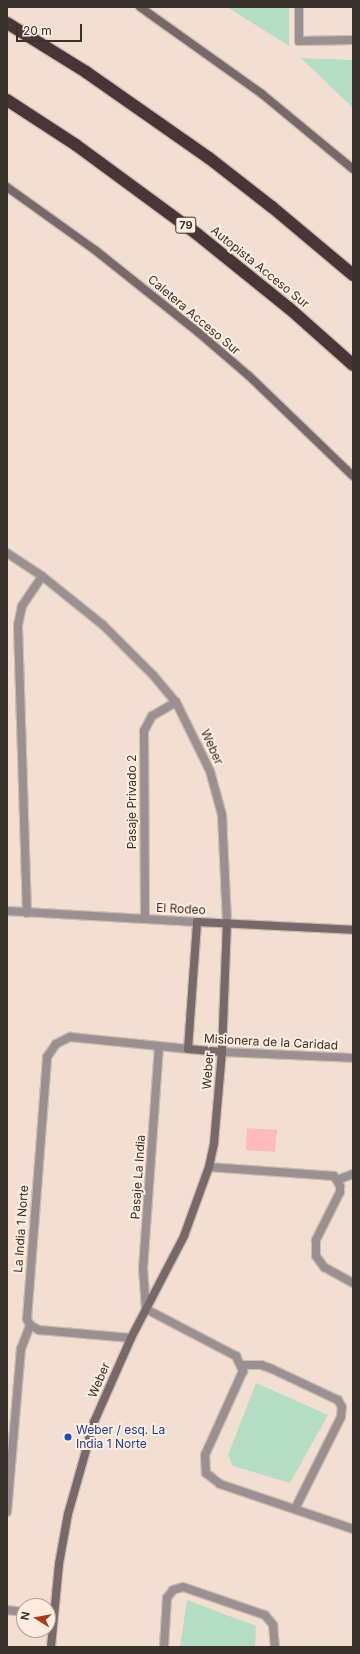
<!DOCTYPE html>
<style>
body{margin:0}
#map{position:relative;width:360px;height:1654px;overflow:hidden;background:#f2dfd2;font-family:Inter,sans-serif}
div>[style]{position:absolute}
.green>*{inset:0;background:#b5ddc3}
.building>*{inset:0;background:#febbba}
.roads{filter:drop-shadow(1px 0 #cdbcb1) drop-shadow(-1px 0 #cdbcb1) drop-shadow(0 1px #cdbcb1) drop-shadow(0 -1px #cdbcb1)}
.street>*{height:8px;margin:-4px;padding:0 4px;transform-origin:4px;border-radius:4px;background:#9a9091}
.secondary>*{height:8px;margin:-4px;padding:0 4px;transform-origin:4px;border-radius:4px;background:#77686a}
.highway>*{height:12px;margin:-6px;padding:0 6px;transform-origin:6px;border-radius:6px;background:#483538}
.dots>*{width:11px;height:11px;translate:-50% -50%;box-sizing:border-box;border:2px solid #ffecdf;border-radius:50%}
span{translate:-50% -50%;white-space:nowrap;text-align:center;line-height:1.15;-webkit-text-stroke:4px #ffecdf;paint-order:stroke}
.shield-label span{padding:1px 3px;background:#ffecdf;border:1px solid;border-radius:3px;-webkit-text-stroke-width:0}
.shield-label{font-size:11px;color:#38312c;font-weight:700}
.street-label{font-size:12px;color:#38312c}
.transit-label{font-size:12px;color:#164399}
.left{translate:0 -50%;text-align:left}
.frame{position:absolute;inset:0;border:8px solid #38312c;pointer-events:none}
.north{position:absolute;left:16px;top:1598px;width:40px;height:40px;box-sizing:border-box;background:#ffecdf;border:1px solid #afa197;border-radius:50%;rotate:281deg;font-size:11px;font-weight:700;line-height:16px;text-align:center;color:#38312c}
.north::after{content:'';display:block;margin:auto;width:14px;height:18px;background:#a63d22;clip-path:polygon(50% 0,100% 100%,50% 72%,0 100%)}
.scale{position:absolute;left:16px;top:24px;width:66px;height:18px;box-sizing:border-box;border:2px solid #38312c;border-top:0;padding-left:5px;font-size:12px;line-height:14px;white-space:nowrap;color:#38312c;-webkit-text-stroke:3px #ffecdf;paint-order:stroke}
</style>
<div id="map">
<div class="green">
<div style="clip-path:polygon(227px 7px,289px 7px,289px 46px)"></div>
<div style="clip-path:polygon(301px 58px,353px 60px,353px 108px)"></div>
<div style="clip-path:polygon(256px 1383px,328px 1415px,290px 1483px,233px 1466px,228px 1455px)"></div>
<div style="clip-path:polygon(187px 1600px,256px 1626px,255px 1647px,180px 1647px)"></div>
</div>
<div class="building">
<div style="clip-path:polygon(247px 1128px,277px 1130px,275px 1152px,246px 1150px)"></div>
</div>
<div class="roads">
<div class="street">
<div style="left:299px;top:7px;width:34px;rotate:90deg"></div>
<div style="left:299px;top:41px;width:54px;rotate:-1.1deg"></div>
<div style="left:7px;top:553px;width:42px;rotate:33.3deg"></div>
<div style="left:42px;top:576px;width:78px;rotate:38.8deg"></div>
<div style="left:103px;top:625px;width:71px;rotate:45deg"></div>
<div style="left:153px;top:675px;width:35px;rotate:50deg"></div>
<div style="left:176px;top:702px;width:77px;rotate:63.8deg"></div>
<div style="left:210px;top:771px;width:46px;rotate:74.7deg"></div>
<div style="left:222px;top:815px;width:108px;rotate:87.3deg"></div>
<div style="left:7px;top:911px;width:190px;rotate:3.3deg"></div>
<div style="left:27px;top:913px;width:288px;rotate:-91.8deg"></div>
<div style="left:18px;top:625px;width:19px;rotate:-78deg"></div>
<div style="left:22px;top:606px;width:36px;rotate:-56deg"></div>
<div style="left:145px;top:919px;width:188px;rotate:-90.3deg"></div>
<div style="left:144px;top:731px;width:17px;rotate:-62deg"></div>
<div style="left:152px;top:716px;width:28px;rotate:-30deg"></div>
<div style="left:159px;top:1046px;width:223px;rotate:94.1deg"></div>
<div style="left:143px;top:1268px;width:41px;rotate:85.8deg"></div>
<div style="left:146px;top:1309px;width:102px;rotate:27.6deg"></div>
<div style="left:236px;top:1356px;width:17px;rotate:65deg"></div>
<div style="left:243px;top:1371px;width:92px;rotate:114.3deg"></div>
<div style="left:205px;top:1455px;width:18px;rotate:87deg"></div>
<div style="left:206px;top:1473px;width:18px;rotate:38deg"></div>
<div style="left:220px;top:1484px;width:140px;rotate:18.7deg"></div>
<div style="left:222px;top:1052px;width:131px;rotate:2.6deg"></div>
<div style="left:209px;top:1167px;width:125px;rotate:4.1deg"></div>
<div style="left:334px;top:1176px;width:12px;rotate:59deg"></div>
<div style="left:340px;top:1186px;width:6px;rotate:90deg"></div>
<div style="left:340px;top:1192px;width:54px;rotate:116.6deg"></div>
<div style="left:316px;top:1240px;width:16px;rotate:90deg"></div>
<div style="left:316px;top:1256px;width:14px;rotate:54deg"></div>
<div style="left:324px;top:1267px;width:33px;rotate:29deg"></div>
<div style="left:337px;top:1180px;width:17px;rotate:-21deg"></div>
<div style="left:131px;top:1338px;width:92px;rotate:-175deg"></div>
<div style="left:39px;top:1330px;width:10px;rotate:-151deg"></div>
<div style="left:30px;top:1325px;width:7px;rotate:-117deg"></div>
<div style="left:27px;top:1319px;width:263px;rotate:-85.6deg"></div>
<div style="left:47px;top:1057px;width:16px;rotate:-55deg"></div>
<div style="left:56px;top:1044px;width:16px;rotate:-27deg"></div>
<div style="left:70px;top:1037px;width:119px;rotate:5.8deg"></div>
<div style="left:242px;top:1365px;width:19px"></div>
<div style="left:261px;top:1365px;width:12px;rotate:20deg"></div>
<div style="left:272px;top:1369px;width:73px;rotate:25.2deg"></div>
<div style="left:338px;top:1400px;width:8px;rotate:60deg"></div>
<div style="left:342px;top:1407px;width:10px;rotate:96deg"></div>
<div style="left:341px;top:1417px;width:103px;rotate:116.6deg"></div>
<div style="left:7px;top:1512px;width:164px;rotate:-85.1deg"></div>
<div style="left:21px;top:1349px;width:26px;rotate:-69deg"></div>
<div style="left:7px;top:1610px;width:17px;rotate:7deg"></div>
<div style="left:164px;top:1647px;width:49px;rotate:-86.5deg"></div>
<div style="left:167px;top:1598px;width:10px;rotate:-53deg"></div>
<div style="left:173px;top:1590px;width:10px;rotate:-17deg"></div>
<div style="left:183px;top:1587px;width:87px;rotate:18.9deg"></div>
<div style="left:265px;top:1615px;width:13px;rotate:51deg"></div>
<div style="left:273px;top:1625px;width:22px;rotate:85deg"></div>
</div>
<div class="secondary">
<div style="left:140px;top:7px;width:150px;rotate:35.5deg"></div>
<div style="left:262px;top:94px;width:118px;rotate:39.5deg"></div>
<div style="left:7px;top:187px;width:108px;rotate:35.6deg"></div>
<div style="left:95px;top:250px;width:133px;rotate:38.6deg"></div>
<div style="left:199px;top:333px;width:66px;rotate:40.7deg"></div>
<div style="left:249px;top:376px;width:144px;rotate:43.9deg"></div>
<div style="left:222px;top:1052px;width:34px;rotate:-175deg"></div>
<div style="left:188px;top:1049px;width:127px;rotate:-85.9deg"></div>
<div style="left:197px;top:922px;width:156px;rotate:2.9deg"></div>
<div style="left:51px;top:1647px;width:83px;rotate:-84.5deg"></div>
<div style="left:59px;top:1564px;width:51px;rotate:-79.8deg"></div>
<div style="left:68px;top:1514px;width:96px;rotate:-74.2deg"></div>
<div style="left:94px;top:1422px;width:92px;rotate:-66.2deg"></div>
<div style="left:131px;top:1338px;width:115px;rotate:-62.5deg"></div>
<div style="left:184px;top:1236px;width:73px;rotate:-70.1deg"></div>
<div style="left:209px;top:1167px;width:25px;rotate:-78deg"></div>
<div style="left:214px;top:1143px;width:91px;rotate:-85deg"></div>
<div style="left:222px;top:1052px;width:129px;rotate:-87.8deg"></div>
</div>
<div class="highway">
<div style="left:7px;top:23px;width:93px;rotate:31.8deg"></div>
<div style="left:86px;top:72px;width:150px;rotate:35deg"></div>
<div style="left:209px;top:158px;width:80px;rotate:37.9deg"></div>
<div style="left:272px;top:207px;width:106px;rotate:40deg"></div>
<div style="left:7px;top:100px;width:82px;rotate:33.1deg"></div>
<div style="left:76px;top:145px;width:150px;rotate:36.3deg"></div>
<div style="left:197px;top:234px;width:119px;rotate:38.9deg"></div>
<div style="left:290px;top:309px;width:84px;rotate:41.6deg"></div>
</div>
</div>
<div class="dots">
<div style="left:68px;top:1437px;background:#1a4fb4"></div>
</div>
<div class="shield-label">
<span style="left:186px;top:225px">79</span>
</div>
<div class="street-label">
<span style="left:260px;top:267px;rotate:39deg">Autopista Acceso Sur</span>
<span style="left:194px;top:315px;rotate:40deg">Caletera Acceso Sur</span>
<span style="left:212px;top:747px;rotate:66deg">Weber</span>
<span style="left:132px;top:802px;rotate:-90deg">Pasaje Privado 2</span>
<span style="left:181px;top:909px;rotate:3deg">El Rodeo</span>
<span style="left:271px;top:1042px;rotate:3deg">Misionera de la Caridad</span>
<span style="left:208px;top:1071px;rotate:-86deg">Weber</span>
<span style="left:138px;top:1177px;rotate:-86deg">Pasaje La India</span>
<span style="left:21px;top:1229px;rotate:-86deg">La India 1 Norte</span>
<span style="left:99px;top:1380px;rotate:-67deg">Weber</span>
</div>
<div class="transit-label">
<span class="left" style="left:76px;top:1437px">Weber / esq. La<br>India 1 Norte</span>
</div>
<div class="frame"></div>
<div class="north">N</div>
<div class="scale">20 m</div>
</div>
